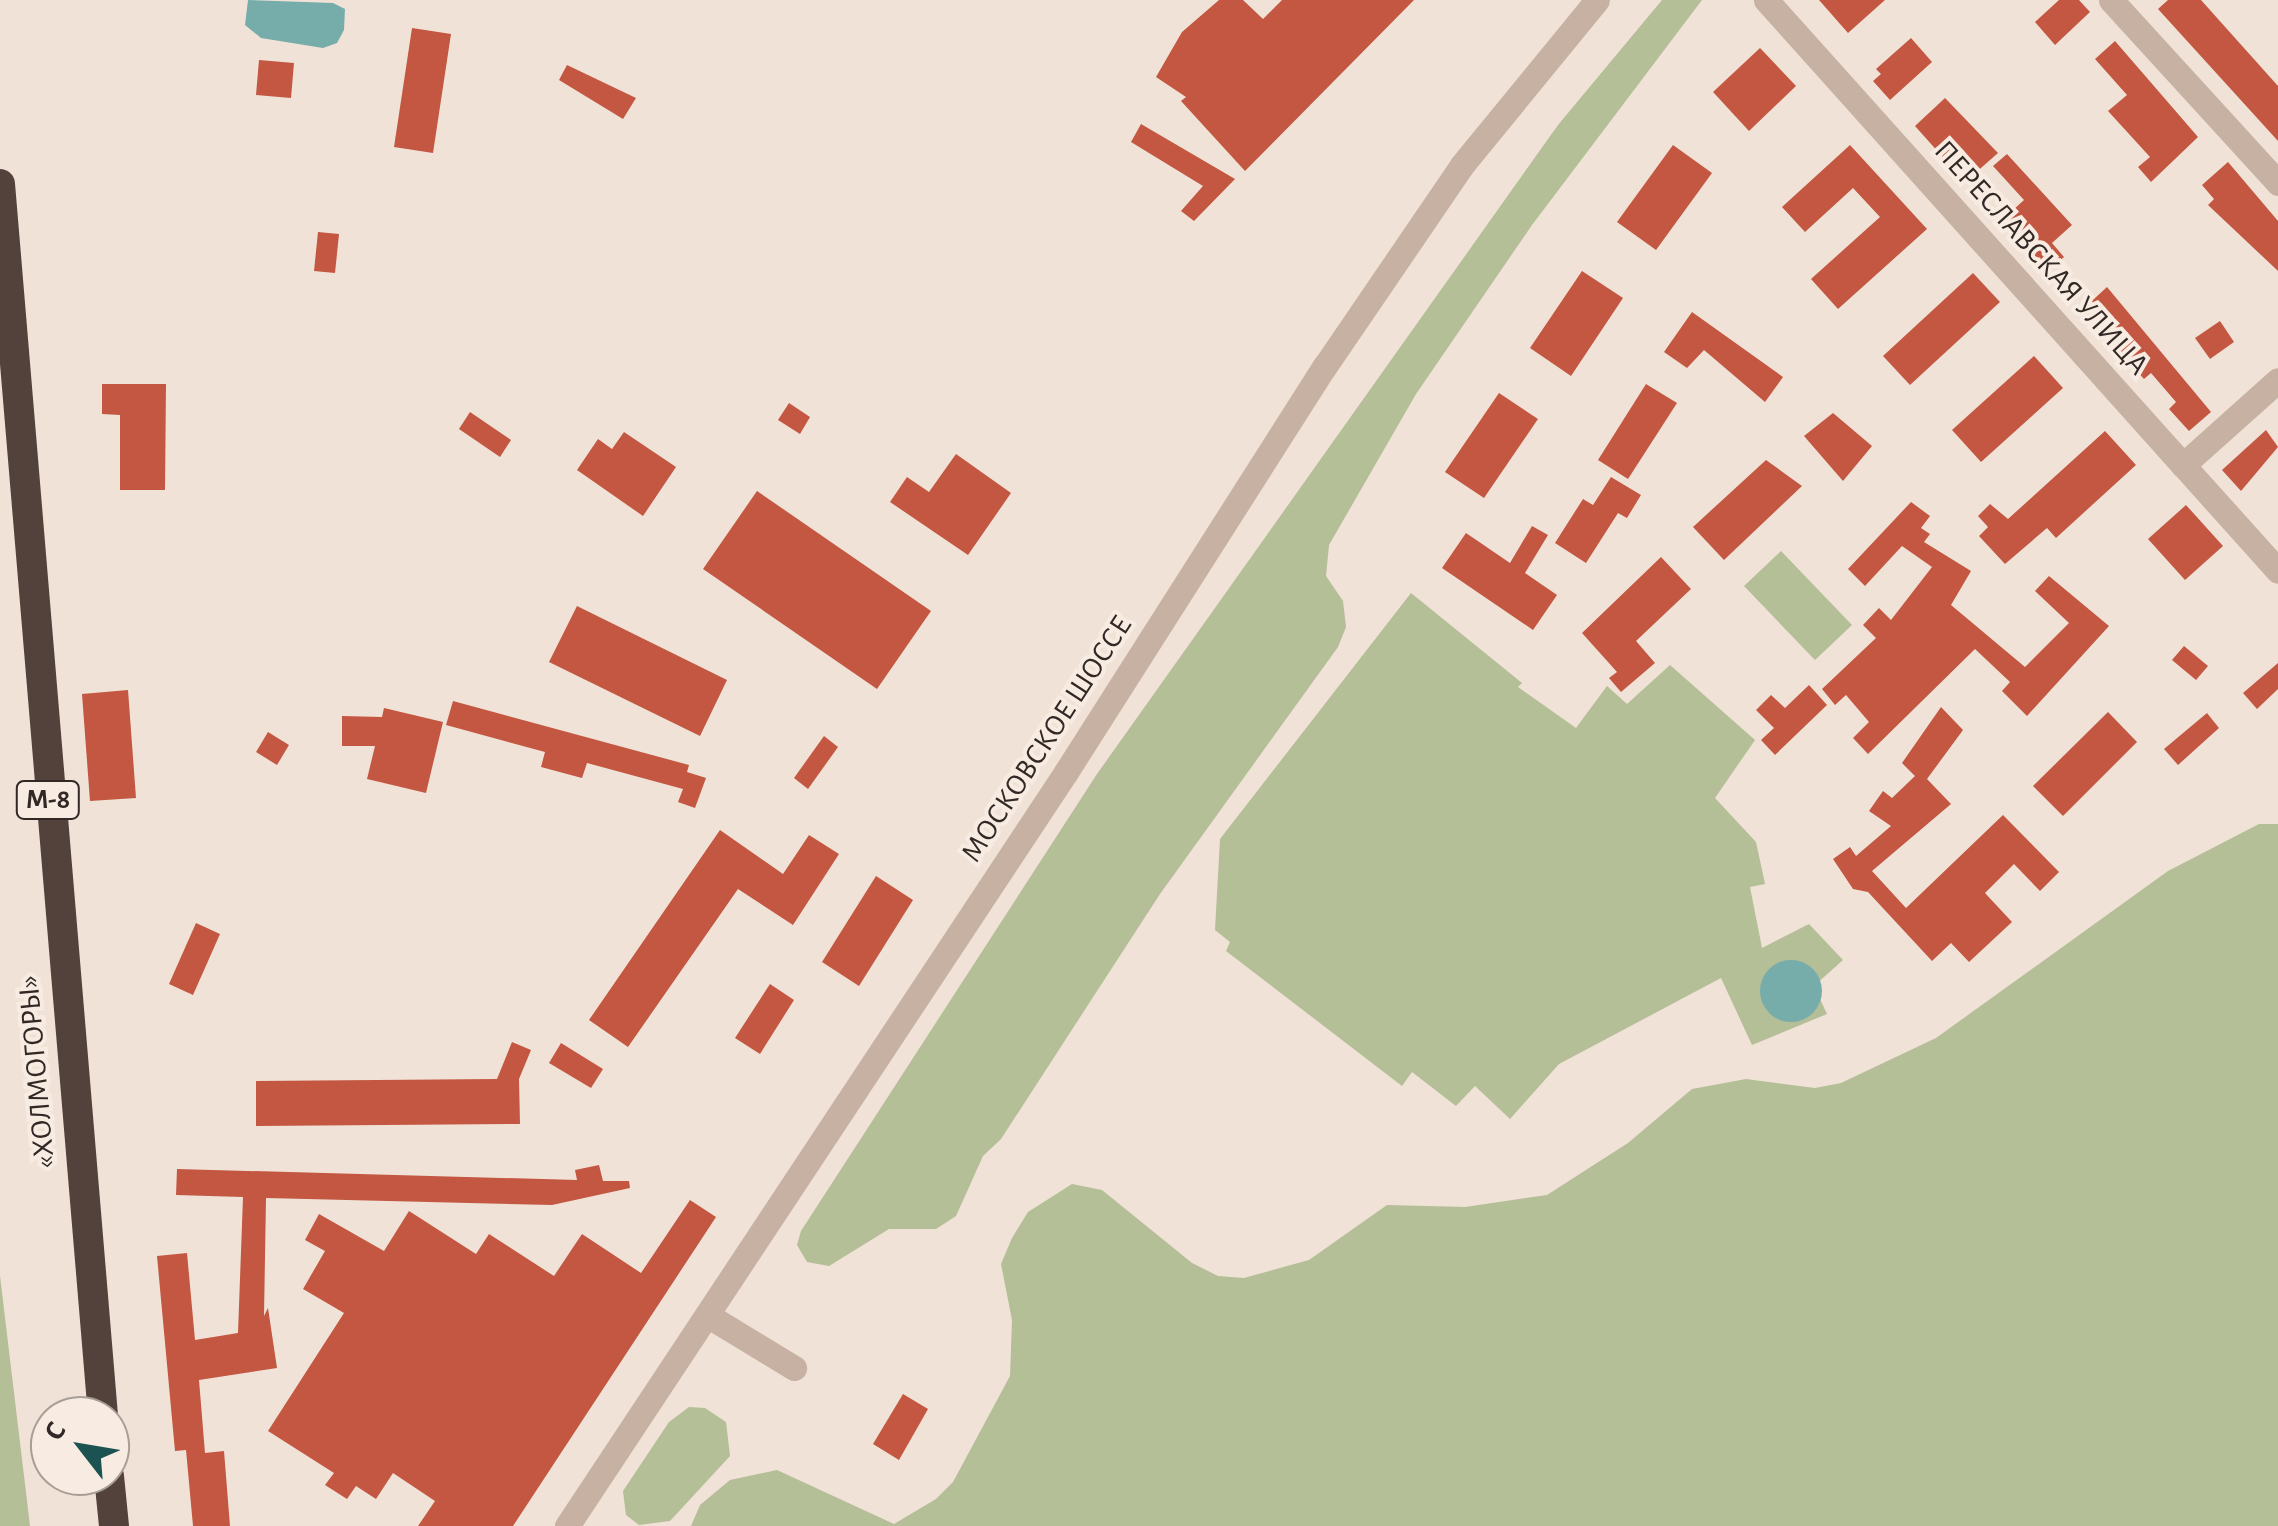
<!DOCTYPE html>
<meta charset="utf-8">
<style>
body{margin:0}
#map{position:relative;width:2278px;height:1526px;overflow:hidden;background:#f0e2d7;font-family:"Alegreya Sans",sans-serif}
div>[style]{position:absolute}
.green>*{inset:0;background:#b4be97}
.water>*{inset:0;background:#76acaa}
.round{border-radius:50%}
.building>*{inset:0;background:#c35741}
.minor>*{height:25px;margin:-12.5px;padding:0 12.5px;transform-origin:12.5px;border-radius:12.5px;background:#c7b1a3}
.highway>*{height:30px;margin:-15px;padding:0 15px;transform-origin:15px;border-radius:15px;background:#53423c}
span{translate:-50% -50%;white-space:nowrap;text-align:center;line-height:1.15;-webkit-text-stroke:8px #f8ece2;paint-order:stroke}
.shield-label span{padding:2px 8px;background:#f8ece2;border:2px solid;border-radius:8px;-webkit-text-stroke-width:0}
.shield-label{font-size:28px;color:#322825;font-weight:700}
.street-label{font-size:30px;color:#322825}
.north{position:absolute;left:30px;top:1396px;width:100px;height:100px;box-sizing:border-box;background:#f8ece2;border:2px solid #a99e96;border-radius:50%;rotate:301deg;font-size:28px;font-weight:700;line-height:40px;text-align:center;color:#322825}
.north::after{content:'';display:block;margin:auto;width:35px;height:45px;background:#1c5352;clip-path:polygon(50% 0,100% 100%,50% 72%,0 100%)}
</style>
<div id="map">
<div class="green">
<div style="clip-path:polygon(1662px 0,1702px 0,1532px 225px,1416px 394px,1329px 545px,1326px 576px,1343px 601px,1346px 627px,1338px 647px,1160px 894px,1001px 1139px,983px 1156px,956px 1216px,936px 1229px,889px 1229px,829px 1266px,807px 1262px,797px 1245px,801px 1231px,1097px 774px,1558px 125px)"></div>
<div style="clip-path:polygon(1781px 551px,1852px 625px,1815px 660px,1744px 586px)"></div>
<div style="clip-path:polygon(1411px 593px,1522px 683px,1518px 687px,1576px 728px,1607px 686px,1627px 704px,1670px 665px,1755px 740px,1715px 798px,1756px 842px,1765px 884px,1750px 887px,1762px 948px,1809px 924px,1843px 960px,1814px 986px,1827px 1014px,1752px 1045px,1721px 978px,1559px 1064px,1510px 1119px,1475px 1086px,1456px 1106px,1412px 1072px,1402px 1086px,1226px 951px,1230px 942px,1215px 930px,1220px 839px)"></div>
<div style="clip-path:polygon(2259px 824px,2278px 824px,2278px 1526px,691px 1526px,700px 1505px,730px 1480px,777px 1470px,894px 1524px,936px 1499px,953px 1482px,1010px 1376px,1012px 1320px,1001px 1264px,1012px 1238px,1028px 1212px,1072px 1184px,1102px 1190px,1192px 1263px,1218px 1276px,1244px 1278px,1309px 1260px,1387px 1205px,1465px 1207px,1547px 1195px,1628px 1143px,1692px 1089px,1746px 1079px,1815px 1088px,1841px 1083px,1936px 1038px,2168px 871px)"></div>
<div style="clip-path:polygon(0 1276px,30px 1526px,0 1526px)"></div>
<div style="clip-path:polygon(689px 1407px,705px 1408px,726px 1422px,730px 1456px,670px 1521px,639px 1525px,626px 1515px,623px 1491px,669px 1422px)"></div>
</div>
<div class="water">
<div style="clip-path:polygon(248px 0,333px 3px,345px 9px,344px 30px,337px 43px,323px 48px,261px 38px,245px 25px)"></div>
<div class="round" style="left:1760px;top:960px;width:62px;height:62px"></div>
</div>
<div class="building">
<div style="clip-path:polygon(1219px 0,1243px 0,1263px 19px,1282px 0,1414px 0,1245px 171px,1181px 101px,1186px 97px,1156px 77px,1182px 32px)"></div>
<div style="clip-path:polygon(1819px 0,1885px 0,1848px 33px)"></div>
<div style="clip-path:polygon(2059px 0,2079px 0,2090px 12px,2055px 45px,2035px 22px)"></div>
<div style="clip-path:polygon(2168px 0,2201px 0,2278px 86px,2278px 141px,2158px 9px)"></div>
<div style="clip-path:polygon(412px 28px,451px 34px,433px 153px,394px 147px)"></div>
<div style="clip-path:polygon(1911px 38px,1932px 62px,1890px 100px,1873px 81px,1881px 74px,1876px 69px)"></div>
<div style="clip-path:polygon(2115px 41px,2198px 137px,2151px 182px,2138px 167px,2150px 157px,2108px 111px,2127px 95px,2095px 59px)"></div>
<div style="clip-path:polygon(1760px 48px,1796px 86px,1749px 131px,1713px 92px)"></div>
<div style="clip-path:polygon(259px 60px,294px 63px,291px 98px,256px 95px)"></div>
<div style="clip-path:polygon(567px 65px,636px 98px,623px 119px,559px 80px)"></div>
<div style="clip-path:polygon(1945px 98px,1998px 153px,1965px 182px,1915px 126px)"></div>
<div style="clip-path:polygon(1141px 124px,1235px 179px,1194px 221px,1181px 211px,1203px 186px,1131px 142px)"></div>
<div style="clip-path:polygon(1673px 145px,1712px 173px,1656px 250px,1617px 222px)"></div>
<div style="clip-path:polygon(1850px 145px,1927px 229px,1838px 309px,1811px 279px,1880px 217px,1853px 188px,1805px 232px,1782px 207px)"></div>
<div style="clip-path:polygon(2007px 154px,2072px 225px,2052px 243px,2064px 257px,2047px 272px,2001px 221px,2024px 200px,1993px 166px)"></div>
<div style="clip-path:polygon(2228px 162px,2278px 221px,2278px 271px,2208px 205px,2214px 199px,2202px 185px)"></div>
<div style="clip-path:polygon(318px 232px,339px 234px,335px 273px,314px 271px)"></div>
<div style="clip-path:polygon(1582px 271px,1623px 298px,1571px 376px,1530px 348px)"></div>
<div style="clip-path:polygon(1973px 273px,2000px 302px,1910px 385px,1883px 356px)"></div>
<div style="clip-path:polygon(2107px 287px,2211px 412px,2189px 431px,2169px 409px,2176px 402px,2151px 373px,2144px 379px,2081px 311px)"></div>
<div style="clip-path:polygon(1692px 312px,1783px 377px,1765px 402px,1704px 350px,1687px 368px,1664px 352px)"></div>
<div style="clip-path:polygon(2220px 321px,2234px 342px,2210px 359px,2195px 338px)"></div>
<div style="clip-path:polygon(2034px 356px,2063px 388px,1981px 462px,1952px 430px)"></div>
<div style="clip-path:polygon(102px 384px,166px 384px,165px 490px,120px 490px,120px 415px,102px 414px)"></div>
<div style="clip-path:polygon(1646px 384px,1677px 403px,1628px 479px,1598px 460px)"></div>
<div style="clip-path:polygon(1499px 393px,1538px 419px,1484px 498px,1445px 472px)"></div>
<div style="clip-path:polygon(789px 403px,810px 417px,800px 434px,778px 420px)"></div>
<div style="clip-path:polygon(470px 412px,511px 440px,500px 457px,459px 429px)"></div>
<div style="clip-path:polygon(1833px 413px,1872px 446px,1843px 481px,1804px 436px)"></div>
<div style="clip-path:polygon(2266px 430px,2278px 447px,2241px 491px,2222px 470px)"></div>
<div style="clip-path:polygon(2105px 431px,2136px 465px,2056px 538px,2047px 528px,2005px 564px,1979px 536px,1988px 527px,1978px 516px,1990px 504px,2008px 519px)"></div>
<div style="clip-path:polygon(624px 432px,676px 467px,643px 516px,577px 470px,598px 439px,612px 449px)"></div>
<div style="clip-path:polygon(956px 454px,1011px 493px,968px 555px,890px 502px,907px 477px,929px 492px)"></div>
<div style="clip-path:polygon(1766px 460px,1802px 486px,1724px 560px,1693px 527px)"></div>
<div style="clip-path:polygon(1611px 477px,1641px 495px,1627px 518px,1618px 513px,1586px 563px,1555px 543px,1583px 499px,1593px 505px)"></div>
<div style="clip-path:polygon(757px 491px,931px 611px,877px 689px,703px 569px)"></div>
<div style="clip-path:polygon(1911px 502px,1930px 516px,1921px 528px,1930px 534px,1924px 542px,1971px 571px,1951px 605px,2025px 667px,2069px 623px,2035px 591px,2049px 576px,2109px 626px,2027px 716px,2002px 691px,2010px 682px,1975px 649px,1868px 754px,1853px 738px,1869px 722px,1846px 695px,1835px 705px,1822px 689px,1876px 638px,1863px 625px,1879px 608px,1891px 620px,1932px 567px,1902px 546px,1865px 586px,1848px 569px)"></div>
<div style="clip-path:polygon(2186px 505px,2223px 546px,2185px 580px,2148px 539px)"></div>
<div style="clip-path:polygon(1532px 526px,1548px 535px,1525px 573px,1557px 595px,1533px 630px,1442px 568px,1466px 533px,1510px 563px)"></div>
<div style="clip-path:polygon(1661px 557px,1691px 589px,1636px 641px,1655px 663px,1621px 692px,1609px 678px,1617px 672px,1582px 633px)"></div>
<div style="clip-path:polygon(577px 606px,727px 680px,700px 736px,549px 662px)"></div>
<div style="clip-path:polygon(2184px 646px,2208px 666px,2196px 680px,2172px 660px)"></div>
<div style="clip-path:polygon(2278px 663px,2278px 689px,2257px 709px,2243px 693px)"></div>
<div style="clip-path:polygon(1809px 685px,1827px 705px,1775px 755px,1761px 740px,1774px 728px,1756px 710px,1771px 695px,1785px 708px)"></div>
<div style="clip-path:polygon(128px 690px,136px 798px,90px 801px,82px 694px)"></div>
<div style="clip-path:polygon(453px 701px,689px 765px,687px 772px,706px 778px,695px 808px,678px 802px,683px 789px,587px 763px,582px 778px,541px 767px,545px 752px,446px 725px)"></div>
<div style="clip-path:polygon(1941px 707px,1963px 730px,1927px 779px,1951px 804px,1872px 871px,1906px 908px,2003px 815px,2059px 872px,2040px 891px,2014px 864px,1985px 893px,2012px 922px,1969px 962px,1951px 943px,1932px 961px,1868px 892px,1853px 889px,1833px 859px,1850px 847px,1856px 856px,1891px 826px,1869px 811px,1883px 791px,1892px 798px,1915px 776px,1902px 763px)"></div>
<div style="clip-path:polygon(384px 708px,443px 722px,426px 793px,367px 779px,375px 746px,342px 746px,342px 716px,382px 717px)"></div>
<div style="clip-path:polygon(2108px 712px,2137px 742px,2063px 816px,2033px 786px)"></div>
<div style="clip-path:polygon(2207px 713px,2219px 728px,2178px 765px,2164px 749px)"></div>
<div style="clip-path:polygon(268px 732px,289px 745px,277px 765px,256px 752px)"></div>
<div style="clip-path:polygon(824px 736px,838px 747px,808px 789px,794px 778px)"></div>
<div style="clip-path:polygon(720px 830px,783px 874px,809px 835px,839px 854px,793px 925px,738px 889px,628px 1047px,589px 1020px)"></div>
<div style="clip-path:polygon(876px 876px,913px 900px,859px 986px,822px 962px)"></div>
<div style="clip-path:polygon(196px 923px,220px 934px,193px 995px,169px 984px)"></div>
<div style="clip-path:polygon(770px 984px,794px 1000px,760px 1054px,735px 1038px)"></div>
<div style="clip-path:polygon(512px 1042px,531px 1050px,519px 1079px,520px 1124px,256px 1126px,256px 1081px,497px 1079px)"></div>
<div style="clip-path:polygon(561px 1043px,603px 1069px,591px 1088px,549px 1063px)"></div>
<div style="clip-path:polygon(599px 1165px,603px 1181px,629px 1181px,630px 1188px,552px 1205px,266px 1198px,264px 1316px,268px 1308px,277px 1368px,199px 1380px,205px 1453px,224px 1451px,230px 1526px,193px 1526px,186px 1450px,175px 1451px,157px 1256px,187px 1253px,195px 1340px,238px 1333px,243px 1197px,176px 1195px,177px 1169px,577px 1180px,575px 1170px)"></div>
<div style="clip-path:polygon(690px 1200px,716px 1217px,513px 1526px,418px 1526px,435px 1501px,393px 1473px,376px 1499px,356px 1486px,347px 1499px,325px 1485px,334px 1473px,268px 1431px,344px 1313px,303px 1289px,325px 1251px,305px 1240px,319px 1214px,384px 1251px,409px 1211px,476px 1254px,489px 1234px,554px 1276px,582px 1234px,641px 1273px)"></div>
<div style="clip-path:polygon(903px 1394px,928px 1409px,899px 1460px,873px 1444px)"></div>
</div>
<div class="minor">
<div style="left:1766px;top:0;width:625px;rotate:48.12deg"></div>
<div style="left:2183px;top:465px;width:127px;rotate:-41.8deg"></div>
<div style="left:2111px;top:0;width:248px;rotate:47.6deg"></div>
<div style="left:2183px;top:465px;width:142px;rotate:48.1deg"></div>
<div style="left:707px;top:1315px;width:102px;rotate:31.3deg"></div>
<div style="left:567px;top:1526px;width:904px;rotate:-56.5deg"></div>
<div style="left:1066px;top:772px;width:482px;rotate:-57.5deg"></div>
<div style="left:1325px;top:366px;width:243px;rotate:-55.7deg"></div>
<div style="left:1462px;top:165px;width:213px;rotate:-50.7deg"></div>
</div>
<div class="highway">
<div style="left:0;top:184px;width:1236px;rotate:85.22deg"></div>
<div style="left:109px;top:1476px;width:50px;rotate:84.3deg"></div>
</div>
<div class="shield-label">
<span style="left:48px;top:800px">М-8</span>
</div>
<div class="street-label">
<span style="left:2041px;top:258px;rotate:48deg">ПЕРЕСЛАВСКАЯ УЛИЦА</span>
<span style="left:1047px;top:739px;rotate:-57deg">МОСКОВСКОЕ ШОССЕ</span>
<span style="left:37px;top:1072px;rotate:-95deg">«ХОЛМОГОРЫ»</span>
</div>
<div class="north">С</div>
</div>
